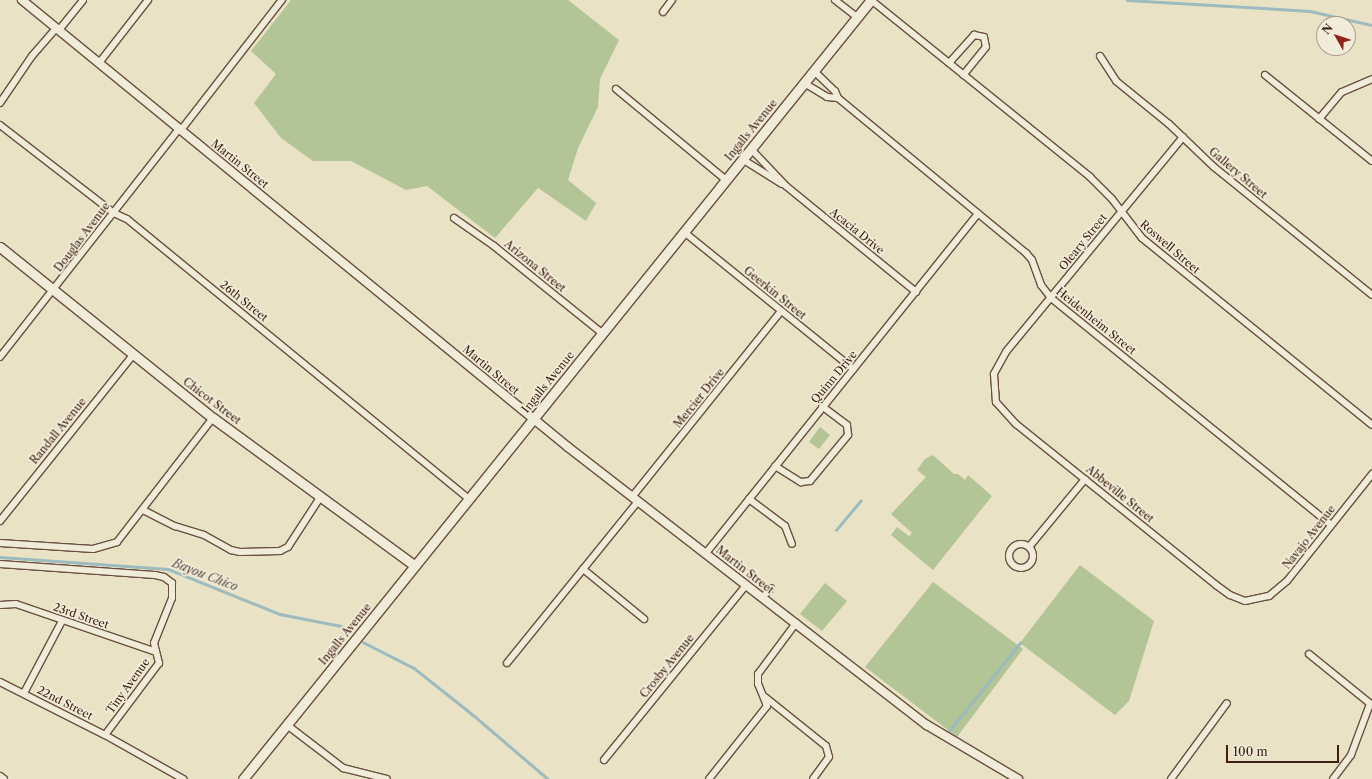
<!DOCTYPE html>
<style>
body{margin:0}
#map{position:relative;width:1372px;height:779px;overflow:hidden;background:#e9e2c4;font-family:"Libre Caslon Text",serif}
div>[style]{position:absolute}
.green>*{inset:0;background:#b3c496}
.stream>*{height:2.5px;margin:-1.25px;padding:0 1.25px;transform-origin:1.25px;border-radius:1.25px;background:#9dbbbf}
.roads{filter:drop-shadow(1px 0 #6a5040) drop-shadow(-1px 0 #6a5040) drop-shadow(0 1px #6a5040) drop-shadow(0 -1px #6a5040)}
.minor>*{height:6px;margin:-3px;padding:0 3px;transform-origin:3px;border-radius:3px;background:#f1ecd9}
.minor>.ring{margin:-3px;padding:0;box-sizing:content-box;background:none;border:6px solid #f1ecd9;border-radius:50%}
.tertiary>*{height:8px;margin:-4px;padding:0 4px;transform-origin:4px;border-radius:4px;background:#f1ecd9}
.secondary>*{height:9px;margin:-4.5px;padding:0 4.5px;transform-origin:4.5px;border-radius:4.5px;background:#f1ecd9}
span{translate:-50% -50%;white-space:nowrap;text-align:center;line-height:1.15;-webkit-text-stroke:3.5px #f1ecd9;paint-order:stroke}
.street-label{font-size:11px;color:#402014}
.water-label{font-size:12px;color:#5c4e47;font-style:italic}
.north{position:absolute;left:1316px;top:16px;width:40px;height:40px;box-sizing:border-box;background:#f1ecd9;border:1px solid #aa9a8a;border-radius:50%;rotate:309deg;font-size:11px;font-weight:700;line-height:16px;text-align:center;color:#402014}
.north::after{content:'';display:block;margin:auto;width:14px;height:18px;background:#8f2418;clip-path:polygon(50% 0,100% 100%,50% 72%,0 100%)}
.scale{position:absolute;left:1226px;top:745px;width:113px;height:18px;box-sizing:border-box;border:2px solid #402014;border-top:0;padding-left:5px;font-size:12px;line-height:14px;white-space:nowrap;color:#402014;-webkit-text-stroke:3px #f1ecd9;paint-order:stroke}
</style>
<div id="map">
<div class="green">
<div style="clip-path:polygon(291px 0,568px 0,619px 40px,600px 79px,598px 107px,578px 148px,568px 180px,596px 203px,586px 221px,538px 188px,495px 238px,427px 186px,406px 190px,351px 161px,313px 161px,281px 138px,254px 103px,276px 74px,251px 51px)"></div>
<div style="clip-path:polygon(820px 427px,830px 435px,819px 449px,809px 442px)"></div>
<div style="clip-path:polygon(933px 455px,954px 474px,958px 474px,965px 480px,968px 475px,992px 496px,933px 570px,891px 535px,897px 527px,909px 536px,912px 533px,891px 514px,926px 477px,917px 470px,925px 459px)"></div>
<div style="clip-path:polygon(1080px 565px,1154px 621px,1129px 701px,1115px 715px,1020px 643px)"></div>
<div style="clip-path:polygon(933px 582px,1023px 649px,957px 737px,865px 667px)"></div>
<div style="clip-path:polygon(825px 583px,847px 601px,822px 631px,800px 614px)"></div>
</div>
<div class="stream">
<div style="left:1127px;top:0;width:183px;rotate:3.4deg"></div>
<div style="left:1310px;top:11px;width:64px;rotate:12.7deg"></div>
<div style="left:836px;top:530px;width:38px;rotate:-50deg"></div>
<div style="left:0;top:557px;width:168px;rotate:4.1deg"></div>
<div style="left:168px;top:569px;width:121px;rotate:21.9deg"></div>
<div style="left:280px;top:614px;width:62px;rotate:11.1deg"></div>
<div style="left:341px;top:626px;width:11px;rotate:34deg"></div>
<div style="left:363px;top:642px;width:57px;rotate:27deg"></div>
<div style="left:414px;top:668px;width:74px;rotate:38.4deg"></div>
<div style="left:472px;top:714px;width:100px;rotate:40.5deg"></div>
<div style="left:949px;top:731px;width:113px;rotate:-51.1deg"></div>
</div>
<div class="roads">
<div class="minor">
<div style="left:835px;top:0;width:28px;rotate:38deg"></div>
<div style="left:871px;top:0;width:282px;rotate:38.9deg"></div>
<div style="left:1090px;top:177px;width:31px;rotate:45deg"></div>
<div style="left:1112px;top:199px;width:49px;rotate:52.4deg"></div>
<div style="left:1142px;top:238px;width:296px;rotate:39.1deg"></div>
<div style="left:663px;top:12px;width:15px;rotate:-53deg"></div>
<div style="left:59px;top:30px;width:38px;rotate:-51deg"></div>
<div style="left:1100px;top:56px;width:30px;rotate:57deg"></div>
<div style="left:1116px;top:81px;width:68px;rotate:39.1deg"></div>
<div style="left:1169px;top:124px;width:62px;rotate:43.7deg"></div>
<div style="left:1214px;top:167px;width:203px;rotate:39deg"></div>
<div style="left:99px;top:63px;width:80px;rotate:-52.1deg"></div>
<div style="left:949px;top:63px;width:38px;rotate:-48deg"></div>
<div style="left:974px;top:35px;width:10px;rotate:11deg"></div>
<div style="left:984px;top:37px;width:10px;rotate:79deg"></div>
<div style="left:986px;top:47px;width:36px;rotate:129deg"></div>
<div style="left:814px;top:71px;width:29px;rotate:44deg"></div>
<div style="left:835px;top:91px;width:8px;rotate:67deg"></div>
<div style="left:838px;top:98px;width:244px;rotate:39.5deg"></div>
<div style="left:1026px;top:253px;width:9px;rotate:49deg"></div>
<div style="left:1032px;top:260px;width:27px;rotate:70deg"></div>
<div style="left:1041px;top:285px;width:16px;rotate:52deg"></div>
<div style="left:1051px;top:298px;width:360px;rotate:39deg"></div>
<div style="left:1265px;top:75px;width:137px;rotate:38.8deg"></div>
<div style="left:804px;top:83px;width:27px;rotate:31deg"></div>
<div style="left:827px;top:97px;width:11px;rotate:5deg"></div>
<div style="left:616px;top:89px;width:143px;rotate:39.6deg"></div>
<div style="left:0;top:103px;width:57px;rotate:-55.8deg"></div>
<div style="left:32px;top:56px;width:37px;rotate:-49deg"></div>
<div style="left:1319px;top:119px;width:35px;rotate:-50deg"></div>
<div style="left:1342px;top:92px;width:33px;rotate:-23deg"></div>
<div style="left:0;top:125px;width:144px;rotate:37.7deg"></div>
<div style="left:114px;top:213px;width:14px;rotate:25deg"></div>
<div style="left:127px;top:219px;width:442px;rotate:39.3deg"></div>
<div style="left:181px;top:130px;width:165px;rotate:-52.2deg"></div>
<div style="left:1183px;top:137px;width:278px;rotate:129.5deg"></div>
<div style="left:1006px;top:352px;width:25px;rotate:119deg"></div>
<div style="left:994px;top:374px;width:28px;rotate:86deg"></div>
<div style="left:996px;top:402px;width:30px;rotate:48deg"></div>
<div style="left:1016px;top:424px;width:257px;rotate:38.8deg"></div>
<div style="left:1216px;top:585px;width:17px;rotate:36deg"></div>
<div style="left:1230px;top:595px;width:16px;rotate:22deg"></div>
<div style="left:1245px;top:601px;width:25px;rotate:-12deg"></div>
<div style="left:1269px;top:596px;width:23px;rotate:-40deg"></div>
<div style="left:1287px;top:581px;width:137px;rotate:-51.5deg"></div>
<div style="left:751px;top:149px;width:51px;rotate:46.6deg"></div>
<div style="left:786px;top:186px;width:168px;rotate:39.2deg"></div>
<div style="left:742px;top:159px;width:47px;rotate:32deg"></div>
<div style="left:454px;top:218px;width:49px;rotate:35deg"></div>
<div style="left:494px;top:246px;width:139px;rotate:38.9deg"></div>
<div style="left:684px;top:232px;width:218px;rotate:39deg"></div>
<div style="left:0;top:357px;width:290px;rotate:-51.9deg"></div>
<div style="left:775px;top:466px;width:31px;rotate:32deg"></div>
<div style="left:801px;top:482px;width:9px;rotate:-6deg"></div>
<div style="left:810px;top:481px;width:60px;rotate:-50.4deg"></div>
<div style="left:848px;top:435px;width:10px;rotate:-96deg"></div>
<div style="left:847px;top:425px;width:31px;rotate:-143deg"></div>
<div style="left:632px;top:497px;width:238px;rotate:-51.3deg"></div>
<div style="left:749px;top:499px;width:45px;rotate:36.9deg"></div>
<div style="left:785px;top:526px;width:19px;rotate:69deg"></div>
<div style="left:143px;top:510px;width:36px;rotate:27deg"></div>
<div style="left:175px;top:526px;width:30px;rotate:17deg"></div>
<div style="left:204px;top:535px;width:31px;rotate:29deg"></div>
<div style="left:231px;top:550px;width:9px;rotate:13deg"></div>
<div style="left:240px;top:552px;width:40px;rotate:-1.4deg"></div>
<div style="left:280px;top:551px;width:9px;rotate:-27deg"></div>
<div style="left:288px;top:547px;width:61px;rotate:-57.1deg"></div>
<div style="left:0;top:521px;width:213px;rotate:-51.3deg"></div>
<div style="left:0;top:543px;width:93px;rotate:3.7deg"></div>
<div style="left:93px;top:549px;width:25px;rotate:-16deg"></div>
<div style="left:117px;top:542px;width:157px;rotate:-52.3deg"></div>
<div class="ring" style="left:1009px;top:544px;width:18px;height:18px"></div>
<div style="left:1029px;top:547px;width:88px;rotate:-50.5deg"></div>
<div style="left:706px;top:553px;width:435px;rotate:-51.3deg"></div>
<div style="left:0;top:564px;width:155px;rotate:4.1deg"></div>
<div style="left:155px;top:575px;width:9px;rotate:13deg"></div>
<div style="left:164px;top:577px;width:10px;rotate:37deg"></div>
<div style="left:172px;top:583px;width:15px;rotate:90deg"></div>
<div style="left:172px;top:598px;width:48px;rotate:111.8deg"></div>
<div style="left:154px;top:643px;width:21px;rotate:76deg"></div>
<div style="left:159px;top:663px;width:90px;rotate:126.9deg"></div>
<div style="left:583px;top:569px;width:79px;rotate:39.3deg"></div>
<div style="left:763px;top:597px;width:12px;rotate:-48deg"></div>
<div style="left:0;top:605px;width:16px;rotate:-4deg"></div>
<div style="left:16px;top:604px;width:148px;rotate:18.9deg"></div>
<div style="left:1309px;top:654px;width:81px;rotate:39deg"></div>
<div style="left:507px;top:663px;width:208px;rotate:-51deg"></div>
<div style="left:0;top:682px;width:118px;rotate:26.8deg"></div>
<div style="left:105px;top:735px;width:90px;rotate:29.4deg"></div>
<div style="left:24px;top:693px;width:81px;rotate:-62.2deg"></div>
<div style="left:765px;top:697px;width:78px;rotate:38.8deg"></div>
<div style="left:826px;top:746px;width:11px;rotate:75deg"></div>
<div style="left:829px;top:757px;width:27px;rotate:126deg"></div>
<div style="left:287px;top:725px;width:71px;rotate:37.5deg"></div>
<div style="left:343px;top:768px;width:45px;rotate:14deg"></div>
<div style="left:604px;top:760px;width:225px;rotate:-50.9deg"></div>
<div style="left:0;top:776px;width:5px;rotate:37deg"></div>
<div style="left:709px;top:779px;width:93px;rotate:-51.5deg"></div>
<div style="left:767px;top:706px;width:24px;rotate:-112deg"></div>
<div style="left:758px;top:684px;width:10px;rotate:-90deg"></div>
<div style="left:758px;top:674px;width:64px;rotate:-53.3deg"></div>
<div style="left:1171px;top:779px;width:94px;rotate:-53.6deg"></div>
<div style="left:1333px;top:779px;width:30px;rotate:-53deg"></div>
<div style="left:1351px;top:755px;width:54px;rotate:-69.6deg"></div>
</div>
<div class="tertiary">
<div style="left:22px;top:0;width:706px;rotate:39.31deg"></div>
<div style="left:568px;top:447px;width:454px;rotate:37.8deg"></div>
<div style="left:927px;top:725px;width:106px;rotate:30.7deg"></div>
</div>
<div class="secondary">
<div style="left:0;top:247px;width:273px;rotate:38.8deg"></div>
<div style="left:213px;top:418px;width:250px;rotate:36.2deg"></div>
<div style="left:243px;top:779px;width:1001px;rotate:-51.13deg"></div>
</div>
</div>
<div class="street-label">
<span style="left:751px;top:130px;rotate:-51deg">Ingalls Avenue</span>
<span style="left:240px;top:164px;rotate:39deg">Martin Street</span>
<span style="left:1238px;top:173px;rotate:40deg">Gallery Street</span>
<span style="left:857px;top:231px;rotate:39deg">Acacia Drive</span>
<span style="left:82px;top:237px;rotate:-53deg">Douglas Avenue</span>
<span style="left:1083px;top:242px;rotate:-51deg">Oleary Street</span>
<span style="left:1170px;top:247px;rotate:41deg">Roswell Street</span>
<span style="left:535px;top:266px;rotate:39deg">Arizona Street</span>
<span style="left:775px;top:293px;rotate:39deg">Geerkin Street</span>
<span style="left:244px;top:301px;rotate:39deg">26th Street</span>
<span style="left:1096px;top:321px;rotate:39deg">Heidenheim Street</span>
<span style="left:491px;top:370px;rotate:40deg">Martin Street</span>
<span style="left:834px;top:377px;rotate:-50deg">Quinn Drive</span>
<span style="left:548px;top:382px;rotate:-51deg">Ingalls Avenue</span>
<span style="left:699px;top:398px;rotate:-51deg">Mercier Drive</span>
<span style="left:212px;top:401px;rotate:37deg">Chicot Street</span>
<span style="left:58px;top:431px;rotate:-51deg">Randall Avenue</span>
<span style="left:1120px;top:494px;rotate:39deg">Abbeville Street</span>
<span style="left:1309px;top:537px;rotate:-52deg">Navajo Avenue</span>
<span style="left:745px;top:570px;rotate:38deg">Martin Street</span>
<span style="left:81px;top:616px;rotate:19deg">23rd Street</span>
<span style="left:345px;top:634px;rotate:-51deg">Ingalls Avenue</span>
<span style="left:667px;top:666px;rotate:-51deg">Crosby Avenue</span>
<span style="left:128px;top:686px;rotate:-54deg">Tiny Avenue</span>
<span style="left:65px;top:703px;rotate:27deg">22nd Street</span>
</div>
<div class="water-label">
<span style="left:205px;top:575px;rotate:21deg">Bayou Chico</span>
</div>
<div class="north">N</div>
<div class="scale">100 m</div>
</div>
